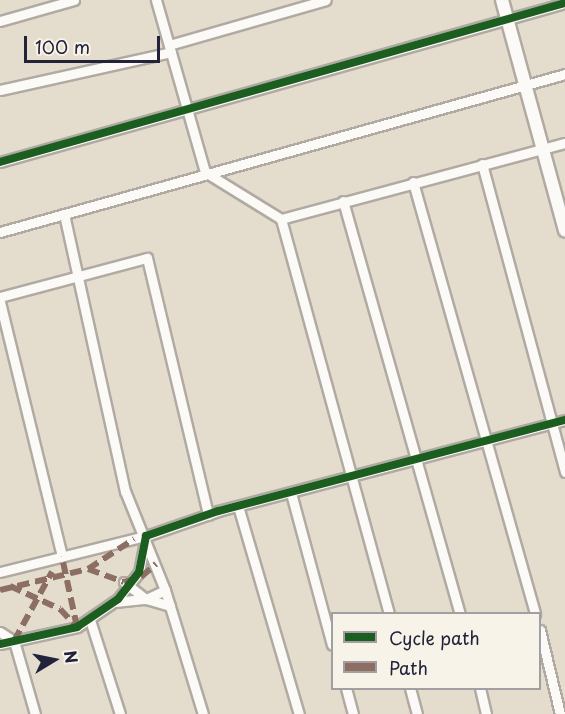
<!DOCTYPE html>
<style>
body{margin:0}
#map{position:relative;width:565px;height:714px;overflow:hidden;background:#e4dccc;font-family:"Playpen Sans",sans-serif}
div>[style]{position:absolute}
.roads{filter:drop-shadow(2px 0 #b0aaa3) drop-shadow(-2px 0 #b0aaa3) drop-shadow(0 2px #b0aaa3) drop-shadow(0 -2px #b0aaa3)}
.street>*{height:9px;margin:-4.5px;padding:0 4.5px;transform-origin:4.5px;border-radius:4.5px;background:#fbfaf7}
.secondary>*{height:12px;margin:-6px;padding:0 6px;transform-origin:6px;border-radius:6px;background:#fbfaf7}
.quiet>*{height:6px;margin-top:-3px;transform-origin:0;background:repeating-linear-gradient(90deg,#8d6e63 0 12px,transparent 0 18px)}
.cycleway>*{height:8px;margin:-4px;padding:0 4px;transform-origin:4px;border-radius:4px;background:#1b5e20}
span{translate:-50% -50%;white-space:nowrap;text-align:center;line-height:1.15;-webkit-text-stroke:6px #f7f3e8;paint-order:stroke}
.legend{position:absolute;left:331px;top:612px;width:210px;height:78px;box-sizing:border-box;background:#f7f3e8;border:2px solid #a29fa3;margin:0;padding:8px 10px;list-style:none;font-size:18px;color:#22223b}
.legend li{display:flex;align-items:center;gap:12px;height:30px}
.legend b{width:30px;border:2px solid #a29fa3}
.north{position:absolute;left:24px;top:630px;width:60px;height:60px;-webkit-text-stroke:4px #f7f3e8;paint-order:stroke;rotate:80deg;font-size:16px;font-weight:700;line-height:24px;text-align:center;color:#22223b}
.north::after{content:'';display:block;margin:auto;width:21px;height:27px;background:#22223b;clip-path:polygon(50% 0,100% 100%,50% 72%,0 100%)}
.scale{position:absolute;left:24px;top:36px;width:136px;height:27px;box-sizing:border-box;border:3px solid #22223b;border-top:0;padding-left:8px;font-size:18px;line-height:21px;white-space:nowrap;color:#22223b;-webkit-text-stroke:4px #f7f3e8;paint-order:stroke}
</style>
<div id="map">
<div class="roads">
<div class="street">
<div style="left:156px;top:0;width:179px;rotate:74.1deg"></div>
<div style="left:205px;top:172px;width:89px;rotate:31.7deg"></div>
<div style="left:281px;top:219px;width:294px;rotate:-15deg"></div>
<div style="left:0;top:21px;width:77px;rotate:-15.8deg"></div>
<div style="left:169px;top:45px;width:163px;rotate:-16deg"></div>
<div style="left:0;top:90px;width:175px;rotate:-12.5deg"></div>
<div style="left:0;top:162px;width:587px;rotate:-15.72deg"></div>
<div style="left:482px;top:164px;width:319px;rotate:74.9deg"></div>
<div style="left:413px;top:182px;width:449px;rotate:74.2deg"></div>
<div style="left:343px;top:201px;width:429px;rotate:74.2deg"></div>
<div style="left:64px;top:214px;width:284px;rotate:77.6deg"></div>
<div style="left:125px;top:491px;width:107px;rotate:68deg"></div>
<div style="left:165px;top:590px;width:130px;rotate:73deg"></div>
<div style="left:281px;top:219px;width:409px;rotate:74.7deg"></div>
<div style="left:0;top:232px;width:587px;rotate:-15.62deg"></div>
<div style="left:0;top:297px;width:152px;rotate:-14.9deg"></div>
<div style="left:147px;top:258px;width:264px;rotate:76.6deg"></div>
<div style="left:0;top:302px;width:262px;rotate:76.3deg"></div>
<div style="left:291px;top:493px;width:157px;rotate:74.9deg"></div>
<div style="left:238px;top:506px;width:217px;rotate:73.7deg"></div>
<div style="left:0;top:572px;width:150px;rotate:-13.9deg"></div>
<div style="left:124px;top:582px;width:28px;rotate:38deg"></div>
<div style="left:146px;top:599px;width:25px;rotate:16deg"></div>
<div style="left:115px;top:602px;width:31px;rotate:-6deg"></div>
<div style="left:146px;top:599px;width:21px;rotate:-25deg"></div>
<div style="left:90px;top:620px;width:99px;rotate:72.3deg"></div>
<div style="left:540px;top:630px;width:86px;rotate:76.6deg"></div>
<div style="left:0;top:632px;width:17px;rotate:33deg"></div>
<div style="left:14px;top:641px;width:76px;rotate:74deg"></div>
<div style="left:0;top:644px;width:79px;rotate:-12.4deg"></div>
<div style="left:77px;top:627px;width:50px;rotate:-34.3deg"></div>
<div style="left:118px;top:599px;width:34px;rotate:-52deg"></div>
<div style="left:139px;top:572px;width:37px;rotate:-79deg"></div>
<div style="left:146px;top:536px;width:76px;rotate:-19.1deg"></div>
<div style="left:218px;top:511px;width:359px;rotate:-14.7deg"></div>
<div style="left:346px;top:688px;width:27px;rotate:75deg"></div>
<div style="left:410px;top:688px;width:27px;rotate:75deg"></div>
<div style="left:480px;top:688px;width:27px;rotate:77deg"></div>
</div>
<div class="secondary">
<div style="left:502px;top:0;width:239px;rotate:74.7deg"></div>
</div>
</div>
<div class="quiet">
<div style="left:88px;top:569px;width:55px;rotate:-33.1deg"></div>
<div style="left:10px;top:586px;width:55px;rotate:24.7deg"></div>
<div style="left:60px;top:609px;width:25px;rotate:47deg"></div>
<div style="left:77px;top:627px;width:72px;rotate:-102.1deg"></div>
<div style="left:0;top:590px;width:90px;rotate:-13.4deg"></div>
<div style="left:88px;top:569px;width:38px;rotate:20deg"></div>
<div style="left:124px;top:582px;width:18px;rotate:-16deg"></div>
<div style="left:141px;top:577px;width:20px;rotate:-41deg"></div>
<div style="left:14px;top:641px;width:79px;rotate:-61.2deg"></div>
</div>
<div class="cycleway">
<div style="left:0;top:162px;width:587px;rotate:-15.72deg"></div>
<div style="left:0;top:644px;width:79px;rotate:-12.4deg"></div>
<div style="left:77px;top:627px;width:50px;rotate:-34.3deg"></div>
<div style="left:118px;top:599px;width:34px;rotate:-52deg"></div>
<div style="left:139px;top:572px;width:37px;rotate:-79deg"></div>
<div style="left:146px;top:536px;width:76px;rotate:-19.1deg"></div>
<div style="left:218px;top:511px;width:359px;rotate:-14.7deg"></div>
</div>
<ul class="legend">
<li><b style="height:8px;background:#1b5e20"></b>Cycle path</li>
<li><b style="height:8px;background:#8d6e63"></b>Path</li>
</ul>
<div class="north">N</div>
<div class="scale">100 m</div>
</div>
